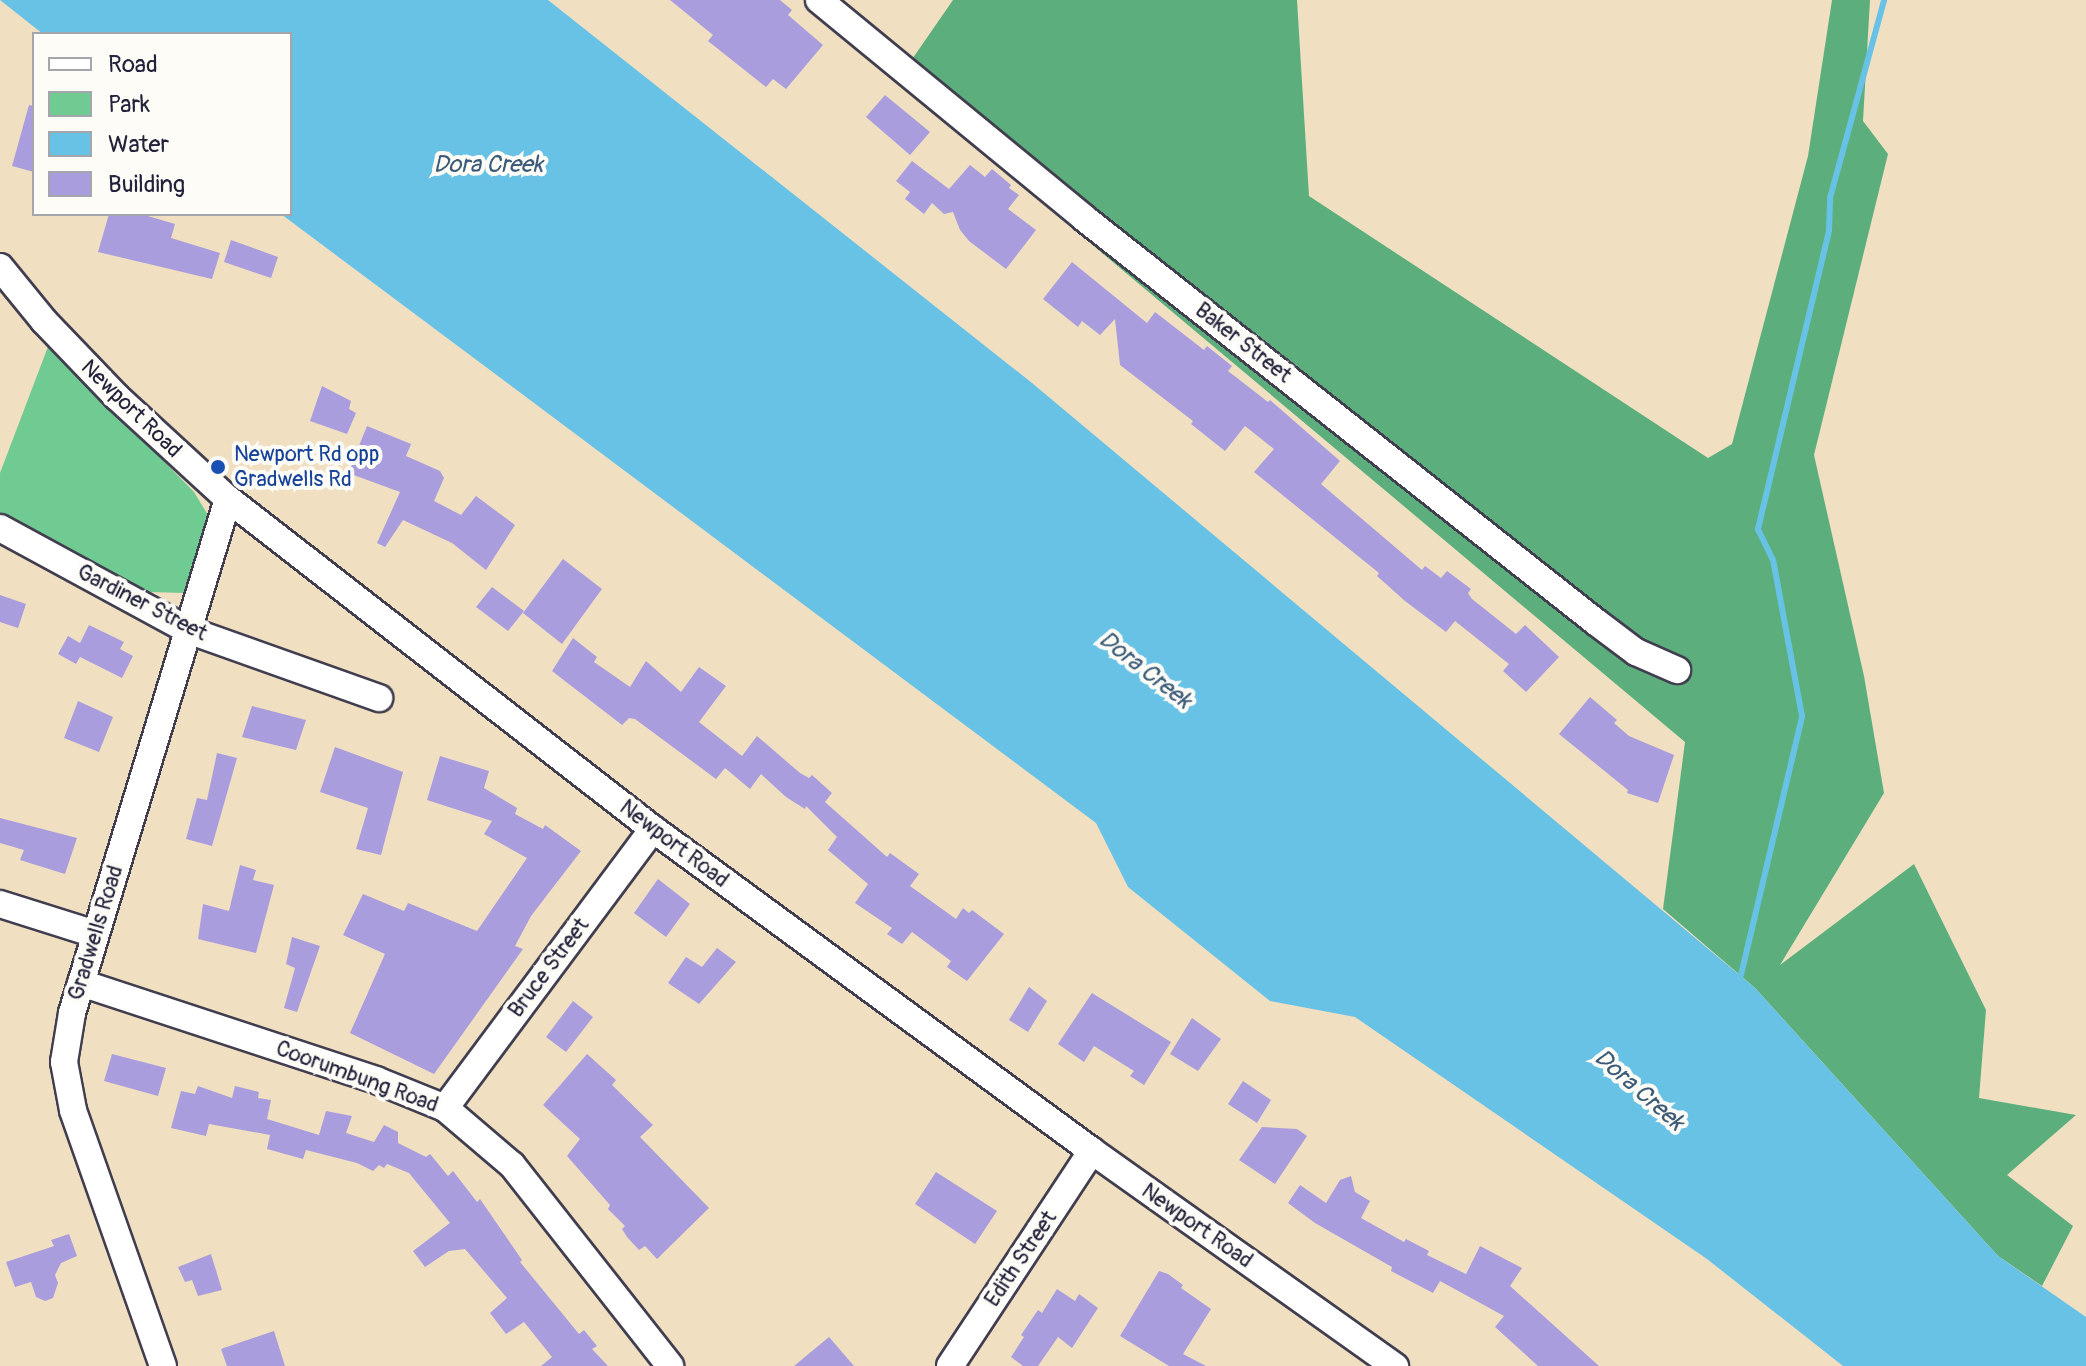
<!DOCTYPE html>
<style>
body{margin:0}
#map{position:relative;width:2086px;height:1366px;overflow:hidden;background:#f0e0c1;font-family:Pangolin,sans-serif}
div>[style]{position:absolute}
.green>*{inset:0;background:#70cb92}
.forest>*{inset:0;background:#5caf7c}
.water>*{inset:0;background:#68c2e6}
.stream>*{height:6px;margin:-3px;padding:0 3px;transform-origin:3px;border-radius:3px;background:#68c2e6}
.building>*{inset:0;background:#a99ddd}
.roads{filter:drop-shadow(2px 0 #413e4f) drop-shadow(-2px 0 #413e4f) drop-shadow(0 2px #413e4f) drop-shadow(0 -2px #413e4f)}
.minor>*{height:26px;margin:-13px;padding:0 13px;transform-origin:13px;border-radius:13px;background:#fff}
.dots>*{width:22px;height:22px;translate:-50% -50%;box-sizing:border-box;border:4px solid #fdfcf7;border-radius:50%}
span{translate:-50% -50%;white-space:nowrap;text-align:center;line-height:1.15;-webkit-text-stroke:8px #fdfcf7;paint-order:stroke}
.street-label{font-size:22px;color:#22223b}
.transit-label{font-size:22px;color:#164399}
.left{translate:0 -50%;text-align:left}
.water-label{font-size:24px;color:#3a5a77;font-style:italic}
.legend{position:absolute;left:32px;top:32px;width:260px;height:184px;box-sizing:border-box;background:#fdfcf7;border:2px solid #a5a5ac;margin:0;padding:10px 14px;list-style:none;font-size:24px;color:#22223b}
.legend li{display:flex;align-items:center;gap:16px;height:40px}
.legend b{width:40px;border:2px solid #a5a5ac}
</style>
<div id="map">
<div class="green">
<div style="clip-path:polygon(49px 344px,194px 492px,208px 515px,185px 593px,148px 592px,0 513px,0 473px)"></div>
</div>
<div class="forest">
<div style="clip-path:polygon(953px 0,1297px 0,1309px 196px,1708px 458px,1732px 444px,1808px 156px,1832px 0,1870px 0,1863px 121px,1888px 154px,1814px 455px,1864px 676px,1884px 793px,1780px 965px,1914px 864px,1986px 1010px,1979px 1098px,2076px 1115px,2007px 1175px,2073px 1226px,2042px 1286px,1998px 1256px,1755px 988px,1663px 909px,1685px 742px,897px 81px)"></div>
</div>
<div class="water">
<div style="clip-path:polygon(0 0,548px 0,1032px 383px,1755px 988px,1998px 1256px,2086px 1317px,2086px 1366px,1843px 1366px,1707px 1259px,1355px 1017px,1270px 1001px,1128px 887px,1096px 823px,281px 214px,290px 214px,290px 34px,43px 34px)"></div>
</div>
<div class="stream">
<div style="left:1741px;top:975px;width:266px;rotate:-76.7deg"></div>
<div style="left:1802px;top:716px;width:159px;rotate:-100.5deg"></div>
<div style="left:1773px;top:560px;width:34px;rotate:-116deg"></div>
<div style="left:1758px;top:529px;width:306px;rotate:-76.6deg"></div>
<div style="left:1829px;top:231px;width:33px;rotate:-88deg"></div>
<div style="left:1830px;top:198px;width:205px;rotate:-74.7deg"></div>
</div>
<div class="building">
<div style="clip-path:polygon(670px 0,780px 0,792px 10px,788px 15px,823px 45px,786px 89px,773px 79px,766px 87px,708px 41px,713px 35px)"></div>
<div style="clip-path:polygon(885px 95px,930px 132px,910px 155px,866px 117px)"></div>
<div style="clip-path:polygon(29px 105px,34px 106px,34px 172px,12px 166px)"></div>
<div style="clip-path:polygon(912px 161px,949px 189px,970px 165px,985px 177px,992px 169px,1011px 185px,1009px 188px,1019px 195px,1008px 209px,1036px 230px,1006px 269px,969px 241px,960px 230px,953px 212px,944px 214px,932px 203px,924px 214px,905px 199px,910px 192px,896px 181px)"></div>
<div style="clip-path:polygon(109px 214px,141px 214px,175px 224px,171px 238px,220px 253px,212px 279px,98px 252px)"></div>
<div style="clip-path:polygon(231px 240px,278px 257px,271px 278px,224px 262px)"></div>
<div style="clip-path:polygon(1072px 262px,1147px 323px,1155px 312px,1204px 350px,1207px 346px,1232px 366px,1228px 371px,1268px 402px,1270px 400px,1340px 461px,1321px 484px,1422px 570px,1425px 566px,1441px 578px,1447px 571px,1471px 589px,1468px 593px,1472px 599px,1516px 634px,1525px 625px,1559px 657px,1526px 692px,1503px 671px,1509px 664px,1455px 621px,1446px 632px,1405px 601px,1377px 576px,1379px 573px,1254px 472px,1274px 449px,1245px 426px,1225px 451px,1191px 424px,1193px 421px,1120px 365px,1115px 319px,1100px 335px,1082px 321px,1078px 327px,1043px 299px)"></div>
<div style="clip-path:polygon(322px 386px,351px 401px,349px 409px,356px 413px,347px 434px,310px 421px)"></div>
<div style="clip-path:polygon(367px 426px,411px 444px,406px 456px,440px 471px,444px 478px,434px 501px,461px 515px,476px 496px,515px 525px,486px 570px,452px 543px,403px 520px,385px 547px,377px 543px,400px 492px,348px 473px)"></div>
<div style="clip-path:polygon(563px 559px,602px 589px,562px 644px,523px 613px)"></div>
<div style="clip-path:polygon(492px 587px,524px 611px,508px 631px,476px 607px)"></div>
<div style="clip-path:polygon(0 595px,26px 604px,18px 628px,0 622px)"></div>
<div style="clip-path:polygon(89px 625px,124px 642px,120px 649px,133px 656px,122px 678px,80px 657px,76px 664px,58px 654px,68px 636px,80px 643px)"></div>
<div style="clip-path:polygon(573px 638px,597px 657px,594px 662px,630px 687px,646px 661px,681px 692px,699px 667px,726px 686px,699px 722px,742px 756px,757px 736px,800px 773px,809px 778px,812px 775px,832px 793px,825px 802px,887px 857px,890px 853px,919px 874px,910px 886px,956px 919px,963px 908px,969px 913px,972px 910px,1004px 934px,967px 981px,947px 967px,951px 961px,912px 932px,902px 944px,887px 934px,892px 928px,855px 903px,868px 884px,828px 850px,837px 837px,806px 806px,805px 809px,786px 797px,761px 774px,750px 789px,725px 768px,716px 779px,635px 719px,629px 718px,622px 725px,552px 671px)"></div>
<div style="clip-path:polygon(1590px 697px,1617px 720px,1614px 723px,1629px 736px,1674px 755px,1658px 803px,1627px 793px,1628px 790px,1559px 734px)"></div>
<div style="clip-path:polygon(78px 701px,113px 717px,99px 752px,64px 738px)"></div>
<div style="clip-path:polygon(252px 706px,306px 720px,296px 750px,242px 737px)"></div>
<div style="clip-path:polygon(335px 747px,403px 772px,381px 855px,356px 849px,368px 808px,320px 792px)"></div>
<div style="clip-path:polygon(217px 753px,237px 758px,212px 846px,186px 839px,197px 798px,207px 800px)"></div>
<div style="clip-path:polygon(440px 756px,489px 771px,484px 788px,517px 808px,515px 814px,543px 829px,545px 825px,581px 851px,531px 916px,515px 946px,523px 949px,434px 1074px,350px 1033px,385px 954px,343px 935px,363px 894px,404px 911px,408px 903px,477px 931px,527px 858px,484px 834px,492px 821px,427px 800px)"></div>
<div style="clip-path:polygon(0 818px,77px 838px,65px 874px,20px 860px,24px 850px,0 843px)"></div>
<div style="clip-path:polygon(240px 865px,256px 870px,253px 880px,274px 885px,256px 953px,198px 939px,203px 904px,229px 911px)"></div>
<div style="clip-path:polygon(658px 879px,690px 904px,666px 937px,634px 913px)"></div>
<div style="clip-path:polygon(292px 937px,320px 946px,297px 1012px,284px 1008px,295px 968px,286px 964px)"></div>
<div style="clip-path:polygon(717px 948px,736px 962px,699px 1004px,668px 983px,686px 957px,702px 967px)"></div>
<div style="clip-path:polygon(1029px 987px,1047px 1001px,1028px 1032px,1009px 1020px)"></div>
<div style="clip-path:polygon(1092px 993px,1171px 1042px,1144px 1085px,1130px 1076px,1134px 1071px,1094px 1046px,1084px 1062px,1058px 1044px)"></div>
<div style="clip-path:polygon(573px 1001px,593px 1017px,566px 1052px,546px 1037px)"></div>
<div style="clip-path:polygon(1192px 1018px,1221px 1039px,1198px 1071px,1170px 1054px)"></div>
<div style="clip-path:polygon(112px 1054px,166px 1068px,158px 1096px,104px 1081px)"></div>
<div style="clip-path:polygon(587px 1054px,616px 1080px,612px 1085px,653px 1125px,640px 1137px,709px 1208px,657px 1259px,645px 1246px,639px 1250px,627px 1237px,622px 1229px,625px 1226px,608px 1209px,610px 1205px,567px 1156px,580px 1139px,543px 1105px)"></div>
<div style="clip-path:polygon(1243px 1081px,1271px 1100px,1257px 1123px,1228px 1104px)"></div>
<div style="clip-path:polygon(198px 1086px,232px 1098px,235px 1086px,259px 1092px,258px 1098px,271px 1100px,267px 1119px,319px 1135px,326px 1111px,352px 1116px,346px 1133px,374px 1142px,384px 1125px,398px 1132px,398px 1143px,426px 1157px,430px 1154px,448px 1176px,453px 1171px,477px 1202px,480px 1199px,522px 1260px,520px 1262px,579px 1334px,584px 1330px,597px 1346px,592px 1349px,608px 1366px,541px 1366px,552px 1357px,524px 1322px,506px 1334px,490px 1313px,507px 1298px,465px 1249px,449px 1251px,425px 1267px,413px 1251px,450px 1223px,409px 1173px,387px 1164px,384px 1168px,379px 1165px,373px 1171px,357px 1163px,306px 1150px,303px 1159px,267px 1149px,270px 1135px,209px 1124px,206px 1136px,171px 1128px,181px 1091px,195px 1094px)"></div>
<div style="clip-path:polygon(1262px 1127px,1297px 1129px,1307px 1136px,1275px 1184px,1239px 1160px)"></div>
<div style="clip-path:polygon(936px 1172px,997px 1211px,975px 1244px,915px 1204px)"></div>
<div style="clip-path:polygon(1351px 1176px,1355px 1192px,1370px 1201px,1361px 1218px,1404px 1242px,1406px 1239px,1429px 1251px,1427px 1255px,1466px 1274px,1480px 1246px,1522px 1268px,1510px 1286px,1599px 1366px,1538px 1366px,1495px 1327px,1504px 1316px,1440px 1281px,1433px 1293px,1391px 1271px,1392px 1267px,1315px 1223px,1288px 1203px,1300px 1185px,1326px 1203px,1340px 1180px)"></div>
<div style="clip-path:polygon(69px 1234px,77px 1256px,61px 1263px,55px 1275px,58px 1283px,53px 1298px,45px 1301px,36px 1297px,31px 1282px,15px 1287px,6px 1262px,54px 1246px,51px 1240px)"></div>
<div style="clip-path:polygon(211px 1254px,222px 1290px,198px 1296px,192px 1280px,185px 1282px,178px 1267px)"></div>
<div style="clip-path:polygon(1159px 1271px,1168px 1274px,1183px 1285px,1181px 1288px,1211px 1309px,1183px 1354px,1206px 1366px,1169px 1366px,1120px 1336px)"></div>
<div style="clip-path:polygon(1057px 1289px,1075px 1301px,1079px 1294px,1098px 1308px,1072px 1348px,1058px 1337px,1038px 1366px,1023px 1366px,1011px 1357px,1024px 1337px,1021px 1335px,1038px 1310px,1042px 1313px)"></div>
<div style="clip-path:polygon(274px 1331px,285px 1366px,227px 1366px,221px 1349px)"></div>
<div style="clip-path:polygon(829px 1337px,854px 1366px,794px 1366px)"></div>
</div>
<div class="roads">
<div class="minor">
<div style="left:819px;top:0;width:343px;rotate:39.4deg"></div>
<div style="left:1084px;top:218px;width:652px;rotate:38.28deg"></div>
<div style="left:1596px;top:622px;width:50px;rotate:36.9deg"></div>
<div style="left:1636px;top:652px;width:45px;rotate:23.7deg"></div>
<div style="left:0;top:267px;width:70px;rotate:50.8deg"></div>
<div style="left:44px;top:321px;width:105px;rotate:46.2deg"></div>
<div style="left:117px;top:397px;width:151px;rotate:42.6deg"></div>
<div style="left:228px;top:499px;width:538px;rotate:37.83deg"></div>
<div style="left:653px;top:829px;width:544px;rotate:36.26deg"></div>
<div style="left:1092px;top:1151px;width:372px;rotate:35.4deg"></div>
<div style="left:0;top:528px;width:214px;rotate:28.5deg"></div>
<div style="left:188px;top:630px;width:203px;rotate:19.6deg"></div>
<div style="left:0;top:904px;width:100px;rotate:17.5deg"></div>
<div style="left:81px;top:983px;width:311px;rotate:18.2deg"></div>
<div style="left:376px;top:1080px;width:74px;rotate:22.1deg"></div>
<div style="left:445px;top:1108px;width:88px;rotate:40.4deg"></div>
<div style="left:512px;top:1165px;width:256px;rotate:51.8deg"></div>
<div style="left:445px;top:1108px;width:348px;rotate:-53.3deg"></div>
<div style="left:163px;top:1366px;width:271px;rotate:-109.4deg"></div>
<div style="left:73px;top:1110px;width:49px;rotate:-100.6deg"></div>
<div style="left:64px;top:1062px;width:50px;rotate:-80.7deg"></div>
<div style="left:72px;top:1013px;width:537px;rotate:-73.12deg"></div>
<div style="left:950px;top:1366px;width:258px;rotate:-56.6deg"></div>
</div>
</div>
<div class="dots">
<div style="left:218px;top:467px;background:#1a4fb4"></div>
</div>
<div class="street-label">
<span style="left:1243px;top:343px;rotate:38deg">Baker Street</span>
<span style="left:131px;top:409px;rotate:44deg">Newport Road</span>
<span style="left:142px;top:603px;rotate:27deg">Gardiner Street</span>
<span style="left:674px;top:844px;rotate:37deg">Newport Road</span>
<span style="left:96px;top:933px;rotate:-73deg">Gradwells Road</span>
<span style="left:549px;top:968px;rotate:-53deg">Bruce Street</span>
<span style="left:357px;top:1077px;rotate:20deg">Coorumbung Road</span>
<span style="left:1197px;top:1226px;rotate:35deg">Newport Road</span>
<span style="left:1021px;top:1259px;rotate:-56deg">Edith Street</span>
</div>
<div class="transit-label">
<span class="left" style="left:234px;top:467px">Newport Rd opp<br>Gradwells Rd</span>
</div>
<div class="water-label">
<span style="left:488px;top:165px">Dora Creek</span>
<span style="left:1145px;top:670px;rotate:38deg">Dora Creek</span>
<span style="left:1639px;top:1090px;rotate:41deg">Dora Creek</span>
</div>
<ul class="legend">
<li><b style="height:10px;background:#fff"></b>Road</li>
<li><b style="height:22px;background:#70cb92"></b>Park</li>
<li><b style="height:22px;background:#68c2e6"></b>Water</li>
<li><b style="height:22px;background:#a99ddd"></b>Building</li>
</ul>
</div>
